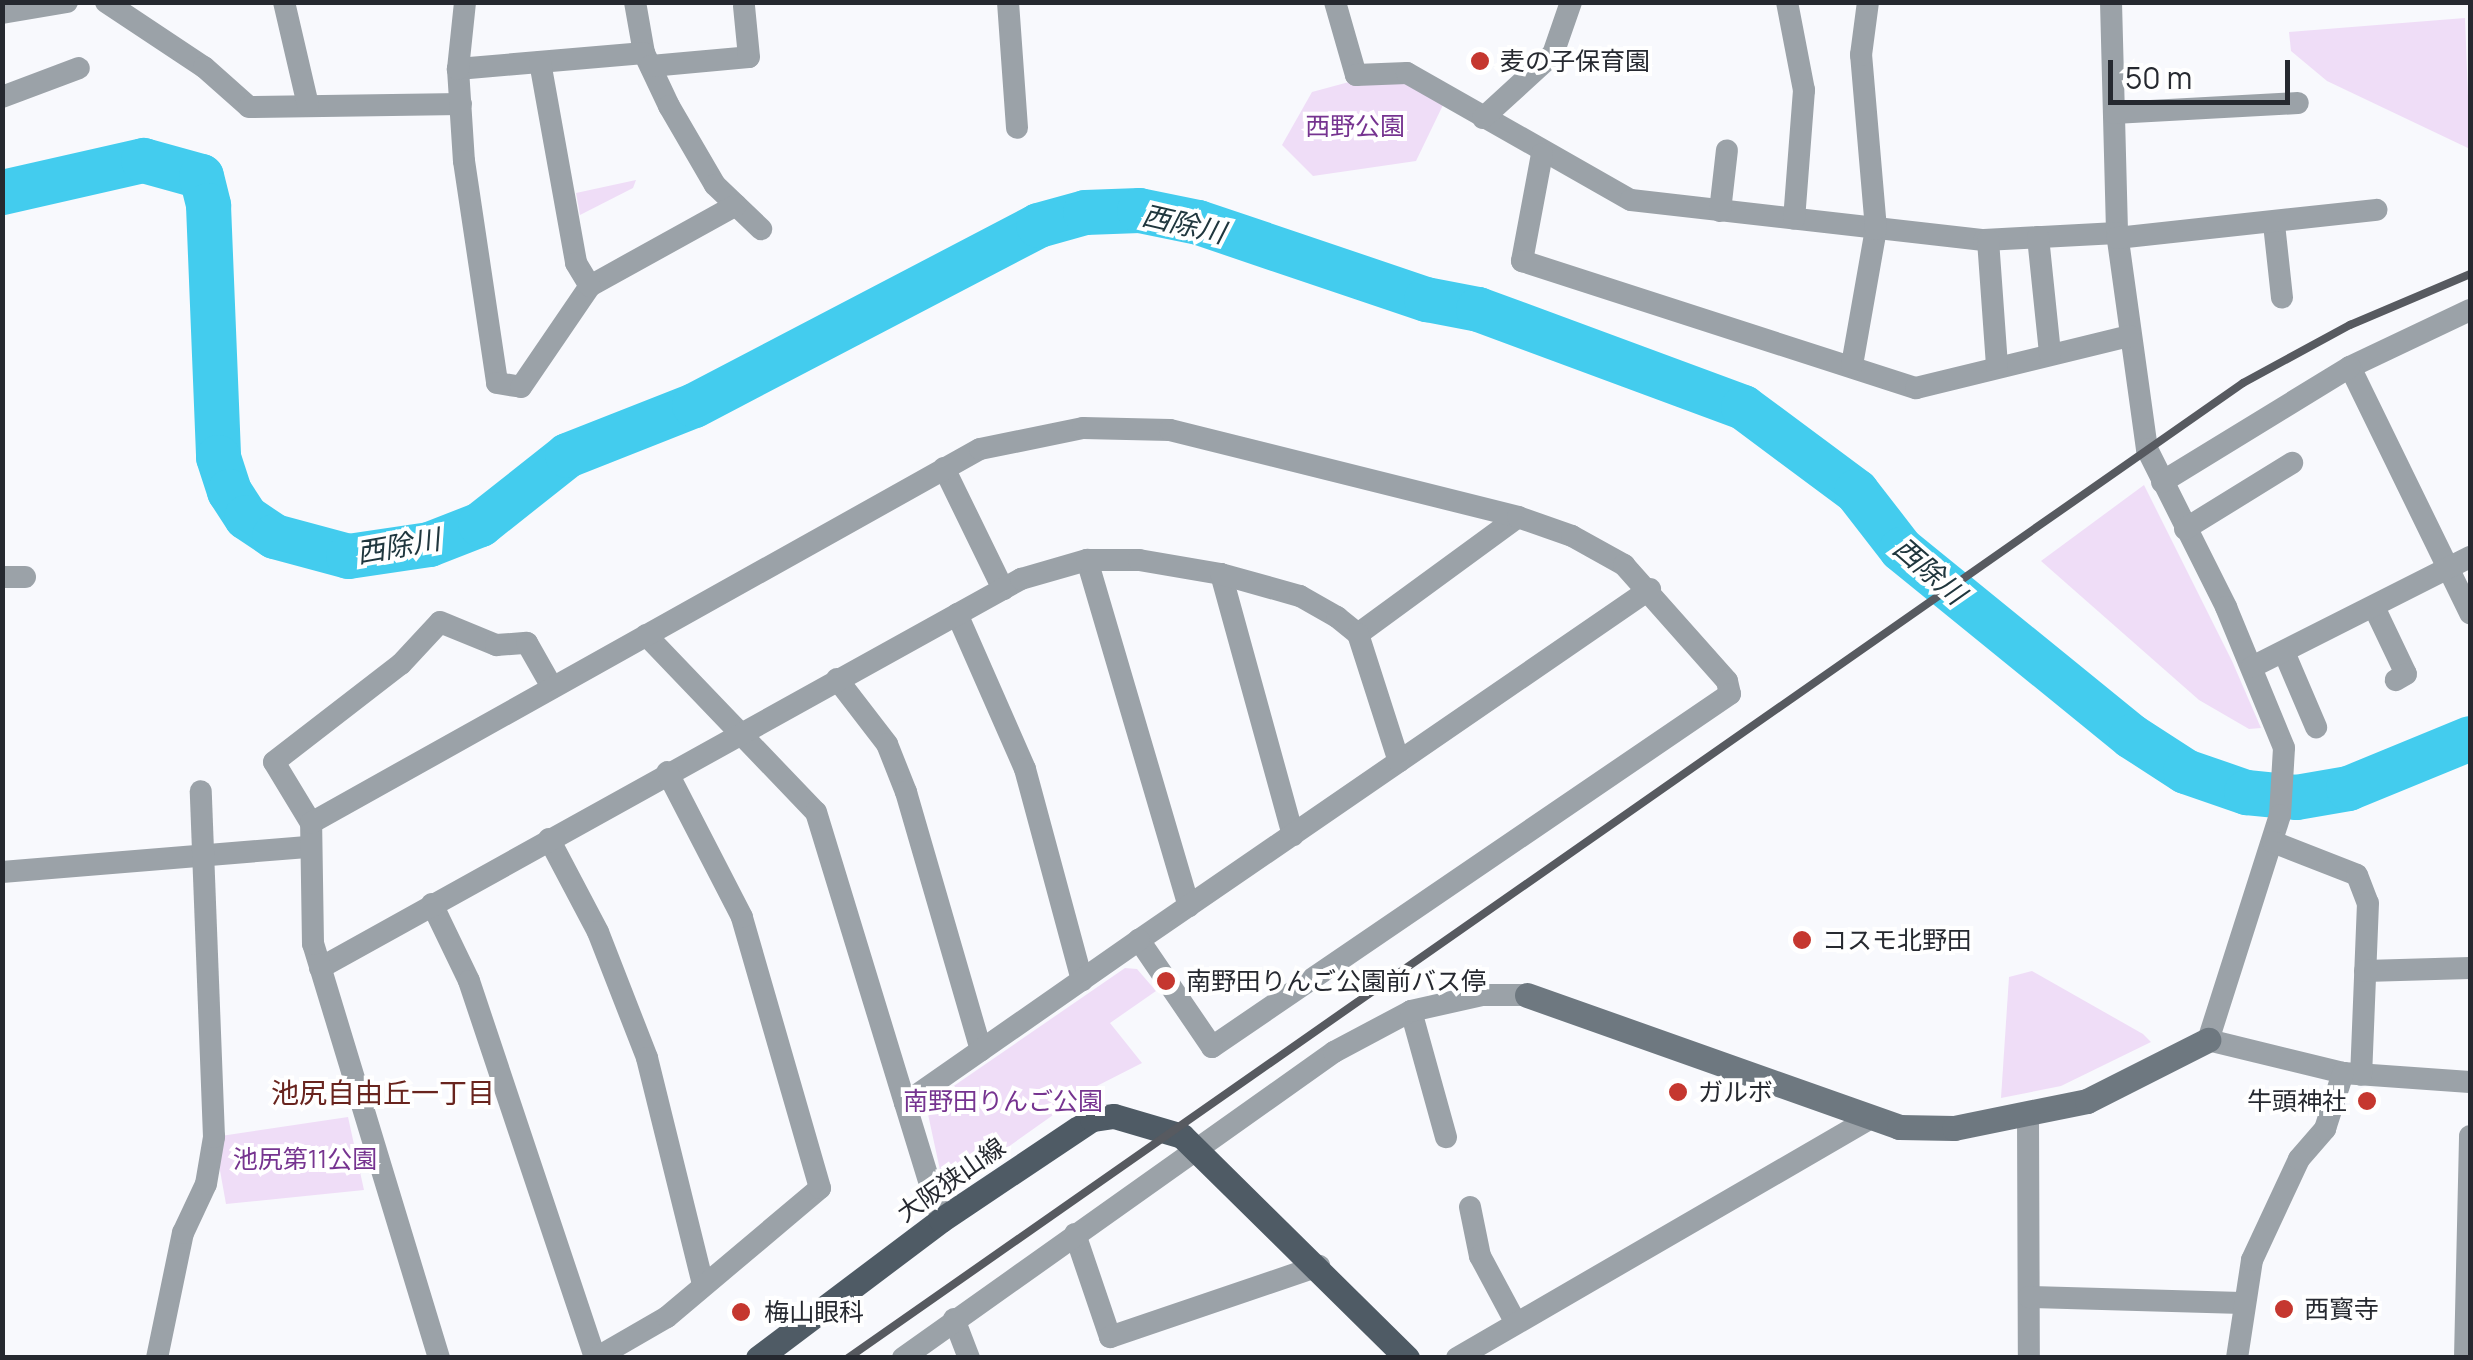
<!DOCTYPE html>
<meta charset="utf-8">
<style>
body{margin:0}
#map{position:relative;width:2473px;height:1360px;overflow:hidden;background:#f8f9fd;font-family:Manrope,"Noto Sans JP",sans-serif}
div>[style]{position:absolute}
.green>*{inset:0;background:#efddf7}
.river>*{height:45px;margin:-22.5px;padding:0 22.5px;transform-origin:22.5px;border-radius:22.5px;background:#43ccee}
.street>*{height:22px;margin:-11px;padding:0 11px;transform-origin:11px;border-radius:11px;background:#9ba2a8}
.secondary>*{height:25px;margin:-12.5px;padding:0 12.5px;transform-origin:12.5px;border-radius:12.5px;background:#6e7880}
.primary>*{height:25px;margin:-12.5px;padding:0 12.5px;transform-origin:12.5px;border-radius:12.5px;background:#4f5b65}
.rail>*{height:8px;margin:-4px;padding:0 4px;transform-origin:4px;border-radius:4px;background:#575a60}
.dots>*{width:28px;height:28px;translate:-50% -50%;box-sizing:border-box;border:5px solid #fff;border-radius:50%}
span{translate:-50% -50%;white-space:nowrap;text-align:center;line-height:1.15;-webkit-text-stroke:8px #fff;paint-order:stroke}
.poi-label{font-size:25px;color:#262930}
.left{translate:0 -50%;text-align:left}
.right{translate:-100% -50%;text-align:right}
.park-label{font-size:25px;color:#763490}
.street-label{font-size:25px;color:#262930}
.water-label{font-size:28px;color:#20373e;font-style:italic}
.neighbourhood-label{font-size:28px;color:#69241e}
.frame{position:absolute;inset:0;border:5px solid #262930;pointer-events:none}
.scale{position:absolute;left:2108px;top:60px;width:182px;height:45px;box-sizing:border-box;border:5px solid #262930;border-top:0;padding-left:12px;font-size:30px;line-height:35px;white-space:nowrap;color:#262930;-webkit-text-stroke:8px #fff;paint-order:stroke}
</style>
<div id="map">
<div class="green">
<div style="clip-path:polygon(2465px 18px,2470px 149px,2327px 81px,2291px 51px,2289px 32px)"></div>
<div style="clip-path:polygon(1404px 80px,1443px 105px,1416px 161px,1313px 176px,1282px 145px,1312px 92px,1349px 82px)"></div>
<div style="clip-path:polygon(636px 180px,633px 188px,580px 215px,576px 193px)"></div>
<div style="clip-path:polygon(2144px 485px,2232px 661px,2261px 728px,2249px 729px,2199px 700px,2041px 561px)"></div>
<div style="clip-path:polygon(1125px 968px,1137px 969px,1156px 991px,1110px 1023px,1142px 1063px,1087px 1091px,960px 1181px,940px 1170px,926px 1105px)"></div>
<div style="clip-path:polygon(2032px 971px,2143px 1034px,2151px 1042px,2061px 1086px,2001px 1098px,2009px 977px)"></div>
<div style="clip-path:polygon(348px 1117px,364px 1190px,226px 1204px,214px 1137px)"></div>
</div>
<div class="river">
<div style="left:2px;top:192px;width:145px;rotate:-12.8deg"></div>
<div style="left:143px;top:160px;width:60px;rotate:15.4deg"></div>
<div style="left:201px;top:176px;width:30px;rotate:76deg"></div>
<div style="left:208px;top:205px;width:252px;rotate:87.7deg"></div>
<div style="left:218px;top:457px;width:36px;rotate:72deg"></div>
<div style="left:229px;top:491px;width:31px;rotate:57deg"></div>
<div style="left:246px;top:517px;width:34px;rotate:34deg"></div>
<div style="left:274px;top:536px;width:77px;rotate:15.1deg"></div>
<div style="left:348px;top:556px;width:82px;rotate:-8.4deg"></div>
<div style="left:429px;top:544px;width:55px;rotate:-21.4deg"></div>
<div style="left:480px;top:524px;width:111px;rotate:-38.4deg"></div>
<div style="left:567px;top:455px;width:136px;rotate:-21.5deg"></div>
<div style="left:694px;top:405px;width:388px;rotate:-27.6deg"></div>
<div style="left:1038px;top:225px;width:49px;rotate:-15.5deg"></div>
<div style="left:1085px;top:212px;width:54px;rotate:-2.1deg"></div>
<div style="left:1139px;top:210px;width:60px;rotate:11.5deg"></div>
<div style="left:1198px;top:222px;width:241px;rotate:18.7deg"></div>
<div style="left:1426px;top:299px;width:53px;rotate:10.9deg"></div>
<div style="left:1478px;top:309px;width:283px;rotate:20.3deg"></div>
<div style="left:1743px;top:407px;width:141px;rotate:36.6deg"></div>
<div style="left:1856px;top:491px;width:73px;rotate:52.2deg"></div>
<div style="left:1901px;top:549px;width:296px;rotate:39.1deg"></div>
<div style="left:2131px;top:736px;width:64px;rotate:32.9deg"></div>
<div style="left:2185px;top:771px;width:65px;rotate:19deg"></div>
<div style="left:2246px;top:792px;width:50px;rotate:5.7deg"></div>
<div style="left:2296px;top:797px;width:53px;rotate:-9.8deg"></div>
<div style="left:2348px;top:788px;width:132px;rotate:-22.3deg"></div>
</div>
<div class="street">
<div style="left:106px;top:2px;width:118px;rotate:33.6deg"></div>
<div style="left:204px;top:67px;width:60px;rotate:41.6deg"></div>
<div style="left:249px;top:107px;width:212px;rotate:-0.8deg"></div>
<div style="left:284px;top:2px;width:106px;rotate:76.9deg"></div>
<div style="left:635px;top:2px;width:52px;rotate:80deg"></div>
<div style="left:644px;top:53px;width:59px;rotate:64.7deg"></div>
<div style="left:669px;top:106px;width:91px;rotate:59.8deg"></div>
<div style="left:715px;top:185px;width:64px;rotate:43.7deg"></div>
<div style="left:1008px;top:2px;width:126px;rotate:85.9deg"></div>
<div style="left:1335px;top:2px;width:76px;rotate:74deg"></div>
<div style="left:1356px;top:75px;width:51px;rotate:-2.2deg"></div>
<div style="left:1407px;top:73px;width:257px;rotate:29.6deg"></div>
<div style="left:1631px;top:200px;width:355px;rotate:6.5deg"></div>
<div style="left:1984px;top:240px;width:133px;rotate:-3deg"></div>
<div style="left:1787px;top:2px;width:90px;rotate:79.1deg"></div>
<div style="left:1804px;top:90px;width:129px;rotate:94.4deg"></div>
<div style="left:2111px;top:2px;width:231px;rotate:88.5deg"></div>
<div style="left:2117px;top:233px;width:218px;rotate:82.1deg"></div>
<div style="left:2147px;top:449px;width:177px;rotate:63.4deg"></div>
<div style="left:2226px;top:607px;width:152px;rotate:67.6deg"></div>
<div style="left:2284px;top:748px;width:67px;rotate:93.4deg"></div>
<div style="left:2280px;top:815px;width:236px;rotate:107.7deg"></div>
<div style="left:2208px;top:1040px;width:139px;rotate:13.7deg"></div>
<div style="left:2343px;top:1073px;width:127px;rotate:4.1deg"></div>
<div style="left:2px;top:13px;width:66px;rotate:-9.6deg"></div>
<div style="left:644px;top:53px;width:187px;rotate:175.1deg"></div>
<div style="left:458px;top:69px;width:92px;rotate:86.3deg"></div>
<div style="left:464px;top:161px;width:224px;rotate:81.5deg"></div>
<div style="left:497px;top:383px;width:24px;rotate:9deg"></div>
<div style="left:521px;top:387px;width:122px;rotate:-55.7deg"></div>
<div style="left:590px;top:286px;width:167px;rotate:-29deg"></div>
<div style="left:540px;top:62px;width:204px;rotate:79.8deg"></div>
<div style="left:576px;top:263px;width:27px;rotate:59deg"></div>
<div style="left:651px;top:66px;width:98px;rotate:-5.2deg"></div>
<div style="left:749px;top:57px;width:51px;rotate:-95.6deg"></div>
<div style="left:458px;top:69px;width:67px;rotate:-84deg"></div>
<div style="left:2px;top:97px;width:82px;rotate:-20.6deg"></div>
<div style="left:2114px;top:113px;width:184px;rotate:-3.1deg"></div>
<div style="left:1483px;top:118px;width:95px;rotate:-42.4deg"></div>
<div style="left:1553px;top:54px;width:55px;rotate:-70.9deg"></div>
<div style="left:1542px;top:154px;width:109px;rotate:100.6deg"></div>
<div style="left:1522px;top:261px;width:414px;rotate:17.9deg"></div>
<div style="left:1916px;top:388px;width:220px;rotate:-13.7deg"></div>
<div style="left:1720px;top:211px;width:61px;rotate:-83.5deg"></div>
<div style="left:2274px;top:224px;width:74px;rotate:83.8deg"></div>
<div style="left:2038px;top:237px;width:118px;rotate:84.1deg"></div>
<div style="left:2117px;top:238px;width:261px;rotate:-6.2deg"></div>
<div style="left:1988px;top:240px;width:126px;rotate:85.9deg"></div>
<div style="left:2470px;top:310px;width:133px;rotate:154.6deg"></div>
<div style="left:2350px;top:367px;width:274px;rotate:64deg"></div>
<div style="left:1852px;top:365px;width:138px;rotate:-80deg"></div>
<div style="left:1876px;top:229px;width:175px;rotate:-94.9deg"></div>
<div style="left:1861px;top:55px;width:53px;rotate:-82.5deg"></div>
<div style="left:944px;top:468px;width:135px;rotate:64deg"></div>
<div style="left:2162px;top:482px;width:220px;rotate:-31.5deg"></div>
<div style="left:2185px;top:529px;width:126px;rotate:-31.7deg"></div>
<div style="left:1087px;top:560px;width:361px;rotate:73.6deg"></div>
<div style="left:1221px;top:574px;width:271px;rotate:74.6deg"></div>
<div style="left:2px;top:577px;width:23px"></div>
<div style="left:2374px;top:607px;width:74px;rotate:64.5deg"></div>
<div style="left:2406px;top:674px;width:12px;rotate:149deg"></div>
<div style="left:957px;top:614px;width:169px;rotate:66.3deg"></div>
<div style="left:1025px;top:769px;width:219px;rotate:74.9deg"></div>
<div style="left:1358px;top:634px;width:198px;rotate:-36.2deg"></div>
<div style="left:646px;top:635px;width:245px;rotate:46.2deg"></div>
<div style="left:816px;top:812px;width:304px;rotate:73deg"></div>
<div style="left:2284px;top:652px;width:82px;rotate:66.9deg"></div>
<div style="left:2252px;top:667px;width:244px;rotate:-26.8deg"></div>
<div style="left:837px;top:679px;width:82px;rotate:52.4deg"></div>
<div style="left:887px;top:744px;width:52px;rotate:68.4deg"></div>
<div style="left:906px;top:792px;width:269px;rotate:73.8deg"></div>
<div style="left:311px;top:823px;width:71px;rotate:-121.2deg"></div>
<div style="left:274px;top:762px;width:160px;rotate:-37.7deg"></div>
<div style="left:401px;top:664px;width:57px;rotate:-47.1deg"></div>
<div style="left:440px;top:622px;width:61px;rotate:22.3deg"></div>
<div style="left:496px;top:645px;width:31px;rotate:-4deg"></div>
<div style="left:527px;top:643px;width:51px;rotate:60.4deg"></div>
<div style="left:549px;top:839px;width:105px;rotate:62.2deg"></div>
<div style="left:598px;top:932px;width:135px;rotate:68.7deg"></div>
<div style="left:647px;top:1058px;width:233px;rotate:76.1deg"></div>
<div style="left:2273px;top:842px;width:90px;rotate:21.4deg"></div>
<div style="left:2357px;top:875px;width:30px;rotate:69deg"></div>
<div style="left:2368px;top:903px;width:172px;rotate:92.3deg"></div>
<div style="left:2px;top:872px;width:306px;rotate:-4.7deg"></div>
<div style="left:432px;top:904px;width:85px;rotate:64.3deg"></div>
<div style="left:469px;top:981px;width:397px;rotate:71.5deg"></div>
<div style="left:1139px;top:940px;width:620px;rotate:-34.48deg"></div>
<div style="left:320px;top:968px;width:802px;rotate:-29.03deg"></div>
<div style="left:1021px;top:579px;width:69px;rotate:-16.1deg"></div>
<div style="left:1087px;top:560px;width:52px"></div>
<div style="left:1139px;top:560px;width:83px;rotate:9.7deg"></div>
<div style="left:1221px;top:574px;width:82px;rotate:15.6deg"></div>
<div style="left:1300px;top:596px;width:43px;rotate:29.6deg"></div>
<div style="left:1337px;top:617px;width:27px;rotate:39deg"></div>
<div style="left:1358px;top:634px;width:134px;rotate:72.2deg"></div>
<div style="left:2365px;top:971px;width:105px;rotate:-1.6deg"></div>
<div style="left:1411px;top:1011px;width:131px;rotate:74.5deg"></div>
<div style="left:2028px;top:1114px;width:244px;rotate:89.8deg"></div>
<div style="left:1470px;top:1207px;width:50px;rotate:78.5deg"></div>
<div style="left:1480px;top:1256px;width:76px;rotate:61.8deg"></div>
<div style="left:1075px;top:1234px;width:109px;rotate:71.2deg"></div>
<div style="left:1110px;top:1337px;width:221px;rotate:-18.8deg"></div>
<div style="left:2029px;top:1297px;width:213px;rotate:1.6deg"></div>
<div style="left:954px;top:1319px;width:42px;rotate:69deg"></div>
<div style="left:157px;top:1358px;width:128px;rotate:-78.3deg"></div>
<div style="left:183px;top:1233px;width:54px;rotate:-64.9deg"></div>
<div style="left:206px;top:1184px;width:48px;rotate:-80.3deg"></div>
<div style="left:214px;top:1137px;width:346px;rotate:-92.2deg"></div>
<div style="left:439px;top:1358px;width:433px;rotate:-106.9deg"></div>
<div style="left:313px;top:944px;width:121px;rotate:-90.9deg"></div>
<div style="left:311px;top:823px;width:766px;rotate:-29.21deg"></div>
<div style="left:980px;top:449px;width:105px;rotate:-11.5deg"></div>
<div style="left:1083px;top:428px;width:87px;rotate:1.3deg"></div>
<div style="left:1170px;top:430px;width:359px;rotate:14deg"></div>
<div style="left:1518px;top:517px;width:57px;rotate:19.4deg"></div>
<div style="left:1572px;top:536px;width:60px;rotate:29.1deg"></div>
<div style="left:1624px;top:565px;width:155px;rotate:48.4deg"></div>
<div style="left:1727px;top:681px;width:13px;rotate:77deg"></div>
<div style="left:1730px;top:694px;width:627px;rotate:145.73deg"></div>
<div style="left:1212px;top:1047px;width:130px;rotate:-124.3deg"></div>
<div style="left:1139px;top:940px;width:285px;rotate:145.1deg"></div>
<div style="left:905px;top:1103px;width:122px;rotate:72.9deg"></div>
<div style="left:596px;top:1358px;width:82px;rotate:-30deg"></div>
<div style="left:667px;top:1317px;width:200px;rotate:-40.1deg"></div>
<div style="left:820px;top:1188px;width:282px;rotate:-106.1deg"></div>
<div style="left:742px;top:917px;width:163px;rotate:-117.3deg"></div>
<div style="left:903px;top:1358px;width:529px;rotate:-35.37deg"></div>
<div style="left:1334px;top:1052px;width:87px;rotate:-28deg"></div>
<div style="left:1411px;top:1011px;width:73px;rotate:-12.7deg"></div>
<div style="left:1482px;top:995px;width:45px"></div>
<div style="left:1457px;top:1358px;width:474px;rotate:-30.1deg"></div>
<div style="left:2237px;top:1358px;width:99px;rotate:-81.3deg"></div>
<div style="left:2252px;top:1260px;width:111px;rotate:-65deg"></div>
<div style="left:2299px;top:1159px;width:40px;rotate:-49deg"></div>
<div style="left:2325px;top:1129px;width:59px;rotate:-72.2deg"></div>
<div style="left:2465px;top:1358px;width:222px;rotate:-88.7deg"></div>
</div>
<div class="secondary">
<div style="left:1527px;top:995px;width:395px;rotate:19.5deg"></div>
<div style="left:1899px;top:1127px;width:55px;rotate:1deg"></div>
<div style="left:1954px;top:1128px;width:136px;rotate:-11.5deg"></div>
<div style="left:2087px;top:1101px;width:136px;rotate:-26.8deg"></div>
</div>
<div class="primary">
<div style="left:758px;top:1358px;width:229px;rotate:-37deg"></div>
<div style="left:941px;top:1220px;width:182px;rotate:-33.8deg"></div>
<div style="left:1092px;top:1119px;width:22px;rotate:-8deg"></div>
<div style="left:1114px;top:1116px;width:71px;rotate:16.4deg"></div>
<div style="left:1182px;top:1136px;width:316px;rotate:44.6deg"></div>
</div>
<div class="rail">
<div style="left:848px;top:1358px;width:1702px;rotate:-34.95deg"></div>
<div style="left:2243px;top:383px;width:122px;rotate:-28.5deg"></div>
<div style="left:2350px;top:325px;width:130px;rotate:-23deg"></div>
</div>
<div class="dots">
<div style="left:1480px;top:61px;background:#c5372f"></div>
<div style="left:1802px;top:940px;background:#c5372f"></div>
<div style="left:1166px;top:981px;background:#c5372f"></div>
<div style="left:1678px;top:1092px;background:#c5372f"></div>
<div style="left:2367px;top:1101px;background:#c5372f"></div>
<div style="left:2284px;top:1309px;background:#c5372f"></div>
<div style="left:741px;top:1312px;background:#c5372f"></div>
</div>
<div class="poi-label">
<span class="left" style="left:1500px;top:61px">麦の子保育園</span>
<span class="left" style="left:1822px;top:940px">コスモ北野田</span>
<span class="left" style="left:1186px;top:981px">南野田りんご公園前バス停</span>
<span class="left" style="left:1698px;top:1092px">ガルボ</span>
<span class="right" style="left:2347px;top:1101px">牛頭神社</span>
<span class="left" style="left:2304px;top:1309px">西寳寺</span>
<span class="left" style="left:764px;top:1312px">梅山眼科</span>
</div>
<div class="park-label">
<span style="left:1355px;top:126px">西野公園</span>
<span style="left:1003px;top:1101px">南野田りんご公園</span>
<span style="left:305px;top:1159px">池尻第11公園</span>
</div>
<div class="street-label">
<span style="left:951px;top:1180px;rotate:-35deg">大阪狭山線</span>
</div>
<div class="water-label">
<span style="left:1184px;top:223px;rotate:13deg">西除川</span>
<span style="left:398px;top:545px;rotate:-10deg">西除川</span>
<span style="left:1930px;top:570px;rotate:41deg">西除川</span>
</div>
<div class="neighbourhood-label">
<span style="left:383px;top:1092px">池尻自由丘一丁目</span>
</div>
<div class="frame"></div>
<div class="scale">50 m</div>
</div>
